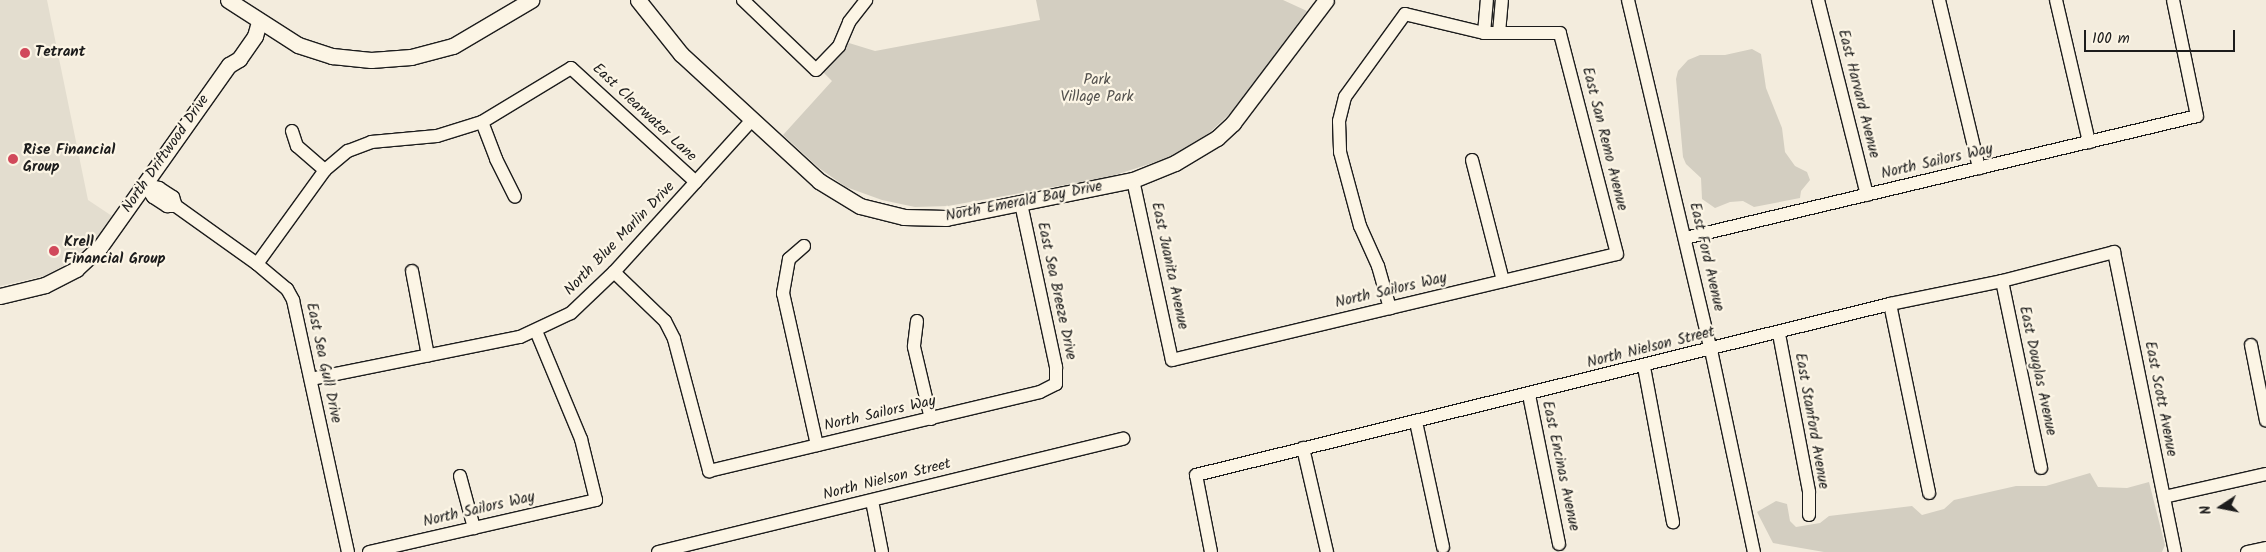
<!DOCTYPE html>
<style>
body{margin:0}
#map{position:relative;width:2266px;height:552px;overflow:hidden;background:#f3ecdd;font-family:Kalam,sans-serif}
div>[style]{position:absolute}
.built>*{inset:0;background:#e3ddcf}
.green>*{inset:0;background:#d3cec1}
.roads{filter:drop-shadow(1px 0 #1c1c1c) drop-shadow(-1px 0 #1c1c1c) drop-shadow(0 1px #1c1c1c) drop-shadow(0 -1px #1c1c1c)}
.minor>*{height:12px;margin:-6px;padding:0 6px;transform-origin:6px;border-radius:6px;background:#fcf5e5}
.tertiary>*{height:15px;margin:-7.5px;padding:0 7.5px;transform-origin:7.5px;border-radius:7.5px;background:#fcf5e5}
.dots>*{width:14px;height:14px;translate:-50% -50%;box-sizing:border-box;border:2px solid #fcf5e5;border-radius:50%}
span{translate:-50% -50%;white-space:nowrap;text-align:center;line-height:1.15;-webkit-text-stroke:4.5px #fcf5e5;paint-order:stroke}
.poi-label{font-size:15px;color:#1c1c1c;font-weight:700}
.left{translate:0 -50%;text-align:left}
.park-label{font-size:15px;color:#53514e}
.street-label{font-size:15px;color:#1c1c1c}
.north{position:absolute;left:2196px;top:482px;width:50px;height:50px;-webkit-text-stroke:4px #fcf5e5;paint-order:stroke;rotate:259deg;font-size:14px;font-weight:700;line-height:20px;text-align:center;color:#1c1c1c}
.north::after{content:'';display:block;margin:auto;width:18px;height:22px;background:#1c1c1c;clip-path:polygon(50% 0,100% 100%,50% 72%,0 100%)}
.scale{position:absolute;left:2084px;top:30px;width:151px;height:22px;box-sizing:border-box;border:2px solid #1c1c1c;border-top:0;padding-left:6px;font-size:15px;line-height:18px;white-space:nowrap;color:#1c1c1c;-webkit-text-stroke:4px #fcf5e5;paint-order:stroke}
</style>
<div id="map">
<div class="built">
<div style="clip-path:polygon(0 0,47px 0,88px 200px,112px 216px,97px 238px,63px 266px,44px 276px,0 286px)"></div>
</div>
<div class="green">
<div style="clip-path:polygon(1036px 0,1283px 0,1307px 11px,1236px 108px,1208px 134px,1168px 158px,1109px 177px,948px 206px,915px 207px,882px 200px,846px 187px,819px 168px,783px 135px,832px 81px,823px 72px,849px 43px,875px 51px,1040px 20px)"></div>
<div style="clip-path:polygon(1752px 49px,1761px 54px,1766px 88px,1782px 128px,1785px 152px,1795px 166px,1807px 172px,1810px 180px,1801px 191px,1800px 198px,1754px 207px,1743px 201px,1730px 202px,1715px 208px,1702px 199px,1701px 178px,1686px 164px,1683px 157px,1676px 79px,1678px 71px,1688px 60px,1700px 55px,1725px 55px)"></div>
<div style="clip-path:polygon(2090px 473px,2098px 487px,2127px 488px,2149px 482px,2165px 545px,2162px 552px,1824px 552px,1773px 543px,1757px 512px,1776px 501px,1787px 504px,1790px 521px,1796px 527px,1820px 523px,1829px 516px,1912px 506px,1922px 515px,1944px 509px,1954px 500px,2016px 486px,2046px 486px)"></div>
</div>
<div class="roads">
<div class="minor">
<div style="left:743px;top:0;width:101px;rotate:43.8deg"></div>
<div style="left:816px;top:70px;width:33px;rotate:-46deg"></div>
<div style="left:839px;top:46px;width:26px;rotate:-67deg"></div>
<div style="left:849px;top:22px;width:28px;rotate:-52deg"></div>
<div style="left:1628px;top:0;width:360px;rotate:76.7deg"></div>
<div style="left:1711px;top:350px;width:207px;rotate:78deg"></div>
<div style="left:1818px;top:0;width:201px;rotate:75.9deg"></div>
<div style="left:1939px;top:0;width:173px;rotate:76.6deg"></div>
<div style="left:2056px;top:0;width:146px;rotate:76.9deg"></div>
<div style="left:1484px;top:33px;width:33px;rotate:-85deg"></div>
<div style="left:1499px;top:33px;width:33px;rotate:-85deg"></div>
<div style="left:482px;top:122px;width:40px;rotate:69deg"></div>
<div style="left:496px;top:159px;width:42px;rotate:63.4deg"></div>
<div style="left:292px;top:131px;width:16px;rotate:72deg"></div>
<div style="left:297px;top:146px;width:37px;rotate:41deg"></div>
<div style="left:1472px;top:160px;width:125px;rotate:75.6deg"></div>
<div style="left:1133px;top:180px;width:184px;rotate:77.8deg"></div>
<div style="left:1172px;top:360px;width:224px;rotate:-13.4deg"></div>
<div style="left:1390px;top:308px;width:233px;rotate:-13.4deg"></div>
<div style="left:1617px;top:254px;width:228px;rotate:-104.5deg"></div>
<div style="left:1560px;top:33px;width:76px;rotate:180deg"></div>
<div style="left:1484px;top:33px;width:81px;rotate:-166.5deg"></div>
<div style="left:1405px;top:14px;width:102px;rotate:125.9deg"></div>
<div style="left:1345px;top:97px;width:25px;rotate:104deg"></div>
<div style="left:1339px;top:121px;width:31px;rotate:88deg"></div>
<div style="left:1340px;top:152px;width:77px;rotate:74.9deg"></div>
<div style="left:1360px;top:226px;width:44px;rotate:65.8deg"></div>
<div style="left:1378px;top:266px;width:44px;rotate:74.1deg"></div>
<div style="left:144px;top:184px;width:16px;rotate:55deg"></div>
<div style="left:153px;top:197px;width:17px;rotate:33deg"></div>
<div style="left:167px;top:206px;width:9px"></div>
<div style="left:176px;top:206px;width:100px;rotate:35.6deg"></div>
<div style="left:257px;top:264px;width:39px;rotate:40deg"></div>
<div style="left:287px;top:289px;width:13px;rotate:61deg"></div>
<div style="left:293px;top:300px;width:258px;rotate:77.7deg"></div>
<div style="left:144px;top:184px;width:16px;rotate:15deg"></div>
<div style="left:159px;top:188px;width:17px;rotate:33deg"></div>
<div style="left:173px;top:197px;width:9px;rotate:72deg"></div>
<div style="left:1685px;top:238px;width:526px;rotate:-13.4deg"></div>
<div style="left:2197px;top:116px;width:118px;rotate:-101.7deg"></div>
<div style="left:804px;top:246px;width:20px;rotate:139deg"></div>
<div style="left:789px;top:259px;width:35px;rotate:100deg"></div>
<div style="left:783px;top:293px;width:156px;rotate:77.4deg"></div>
<div style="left:257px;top:264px;width:116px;rotate:-54.1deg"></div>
<div style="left:325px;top:170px;width:30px;rotate:-40deg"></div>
<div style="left:348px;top:151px;width:25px;rotate:-21deg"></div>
<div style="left:371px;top:142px;width:66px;rotate:-5.2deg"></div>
<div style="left:437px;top:136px;width:47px;rotate:-17.3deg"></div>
<div style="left:482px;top:122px;width:104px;rotate:-31.2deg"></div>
<div style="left:571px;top:68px;width:169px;rotate:42.4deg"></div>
<div style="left:412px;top:271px;width:86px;rotate:79.3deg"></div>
<div style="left:614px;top:272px;width:71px;rotate:43.9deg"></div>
<div style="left:665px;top:321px;width:20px;rotate:63deg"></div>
<div style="left:674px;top:339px;width:137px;rotate:75.1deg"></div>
<div style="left:709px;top:471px;width:340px;rotate:-13.4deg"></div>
<div style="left:1040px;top:392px;width:18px;rotate:-27deg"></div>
<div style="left:1056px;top:384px;width:17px;rotate:-90deg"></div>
<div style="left:1056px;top:367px;width:167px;rotate:-102.1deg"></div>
<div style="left:2002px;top:281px;width:191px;rotate:78.2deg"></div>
<div style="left:1890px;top:304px;width:193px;rotate:78.3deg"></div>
<div style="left:917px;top:321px;width:26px;rotate:97deg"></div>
<div style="left:914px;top:347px;width:74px;rotate:76.7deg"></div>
<div style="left:1779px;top:334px;width:161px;rotate:79.2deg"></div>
<div style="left:1809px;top:492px;width:23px;rotate:90deg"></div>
<div style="left:2251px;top:345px;width:77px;rotate:78.8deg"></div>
<div style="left:1644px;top:367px;width:158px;rotate:79.4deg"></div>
<div style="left:311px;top:379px;width:213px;rotate:-11.4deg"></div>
<div style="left:520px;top:337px;width:56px;rotate:-25.2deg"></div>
<div style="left:571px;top:313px;width:59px;rotate:-43.6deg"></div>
<div style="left:614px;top:272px;width:205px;rotate:-47.8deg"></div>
<div style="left:1529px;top:395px;width:152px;rotate:78.6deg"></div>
<div style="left:1416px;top:422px;width:128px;rotate:77.8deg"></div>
<div style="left:1303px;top:448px;width:107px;rotate:77deg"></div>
<div style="left:460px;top:476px;width:54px;rotate:74.9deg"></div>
<div style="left:2164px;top:497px;width:105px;rotate:-12.7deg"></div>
<div style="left:872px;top:501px;width:52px;rotate:78.9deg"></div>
<div style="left:369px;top:552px;width:233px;rotate:-12.9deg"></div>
<div style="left:596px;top:500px;width:63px;rotate:-103.8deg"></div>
<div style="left:581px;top:439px;width:117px;rotate:-112.6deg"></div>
<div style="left:658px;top:552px;width:479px;rotate:-13.7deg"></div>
<div style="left:1211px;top:552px;width:78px;rotate:-101deg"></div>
<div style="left:1196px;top:475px;width:715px;rotate:-13.84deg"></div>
<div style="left:1890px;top:304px;width:114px;rotate:-11.6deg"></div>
<div style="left:2002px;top:281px;width:116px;rotate:-14.5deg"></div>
<div style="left:2114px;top:252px;width:306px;rotate:78.5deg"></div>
<div style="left:2247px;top:552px;width:19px;rotate:-12deg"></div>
</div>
<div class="tertiary">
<div style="left:228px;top:0;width:83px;rotate:32.7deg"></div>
<div style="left:298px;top:45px;width:36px;rotate:18deg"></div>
<div style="left:332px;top:56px;width:39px;rotate:6deg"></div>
<div style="left:371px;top:60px;width:40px;rotate:-4.3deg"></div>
<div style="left:411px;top:57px;width:43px;rotate:-14.7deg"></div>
<div style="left:453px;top:46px;width:91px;rotate:-30.5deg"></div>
<div style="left:638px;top:0;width:69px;rotate:51.5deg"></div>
<div style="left:681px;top:54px;width:188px;rotate:42.6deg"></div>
<div style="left:819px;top:181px;width:48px;rotate:31.4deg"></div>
<div style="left:860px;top:206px;width:45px;rotate:14deg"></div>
<div style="left:904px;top:217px;width:42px;rotate:1.4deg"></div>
<div style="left:946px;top:218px;width:191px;rotate:-11.5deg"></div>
<div style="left:1133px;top:180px;width:45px;rotate:-22deg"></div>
<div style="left:1175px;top:163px;width:49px;rotate:-30.8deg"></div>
<div style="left:1217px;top:138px;width:22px;rotate:-43deg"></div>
<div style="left:1233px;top:123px;width:154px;rotate:-52.9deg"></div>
<div style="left:0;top:296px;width:46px;rotate:-13.7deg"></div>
<div style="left:45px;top:285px;width:35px;rotate:-27deg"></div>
<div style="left:76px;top:269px;width:33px;rotate:-43deg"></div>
<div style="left:100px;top:247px;width:223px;rotate:-54.7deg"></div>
<div style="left:229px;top:65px;width:12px;rotate:-31deg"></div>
<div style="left:239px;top:59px;width:28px;rotate:-55deg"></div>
<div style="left:255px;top:36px;width:15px;rotate:-74deg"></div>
</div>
</div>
<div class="dots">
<div style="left:25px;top:53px;background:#d1495b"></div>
<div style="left:13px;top:159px;background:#d1495b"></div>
<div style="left:54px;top:251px;background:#d1495b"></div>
</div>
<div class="poi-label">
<span class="left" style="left:35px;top:53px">Tetrant</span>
<span class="left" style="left:23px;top:159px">Rise Financial<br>Group</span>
<span class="left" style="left:64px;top:251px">Krell<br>Financial Group</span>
</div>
<div class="park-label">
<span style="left:1097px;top:89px">Park<br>Village Park</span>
</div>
<div class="street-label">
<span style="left:1858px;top:94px;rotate:76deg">East Harvard Avenue</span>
<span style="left:644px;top:113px;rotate:43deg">East Clearwater Lane</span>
<span style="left:1604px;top:139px;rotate:76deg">East San Remo Avenue</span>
<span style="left:166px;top:154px;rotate:-55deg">North Driftwood Drive</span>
<span style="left:1937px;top:162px;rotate:-13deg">North Sailors Way</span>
<span style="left:1024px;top:202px;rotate:-11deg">North Emerald Bay Drive</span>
<span style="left:620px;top:239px;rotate:-46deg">North Blue Marlin Drive</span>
<span style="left:1706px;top:257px;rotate:77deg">East Ford Avenue</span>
<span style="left:1169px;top:266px;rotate:78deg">East Juanita Avenue</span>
<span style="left:1056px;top:291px;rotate:78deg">East Sea Breeze Drive</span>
<span style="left:1391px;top:291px;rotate:-13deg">North Sailors Way</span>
<span style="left:1651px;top:348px;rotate:-14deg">North Nielson Street</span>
<span style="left:323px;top:363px;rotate:78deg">East Sea Gull Drive</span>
<span style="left:2037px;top:371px;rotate:78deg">East Douglas Avenue</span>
<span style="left:2160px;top:399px;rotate:79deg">East Scott Avenue</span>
<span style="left:880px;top:414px;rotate:-13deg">North Sailors Way</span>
<span style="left:1811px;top:421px;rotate:80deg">East Stanford Avenue</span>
<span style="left:1560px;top:466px;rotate:78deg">East Encinas Avenue</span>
<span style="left:887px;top:480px;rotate:-14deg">North Nielson Street</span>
<span style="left:479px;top:510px;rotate:-13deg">North Sailors Way</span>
</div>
<div class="north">N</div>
<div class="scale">100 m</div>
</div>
